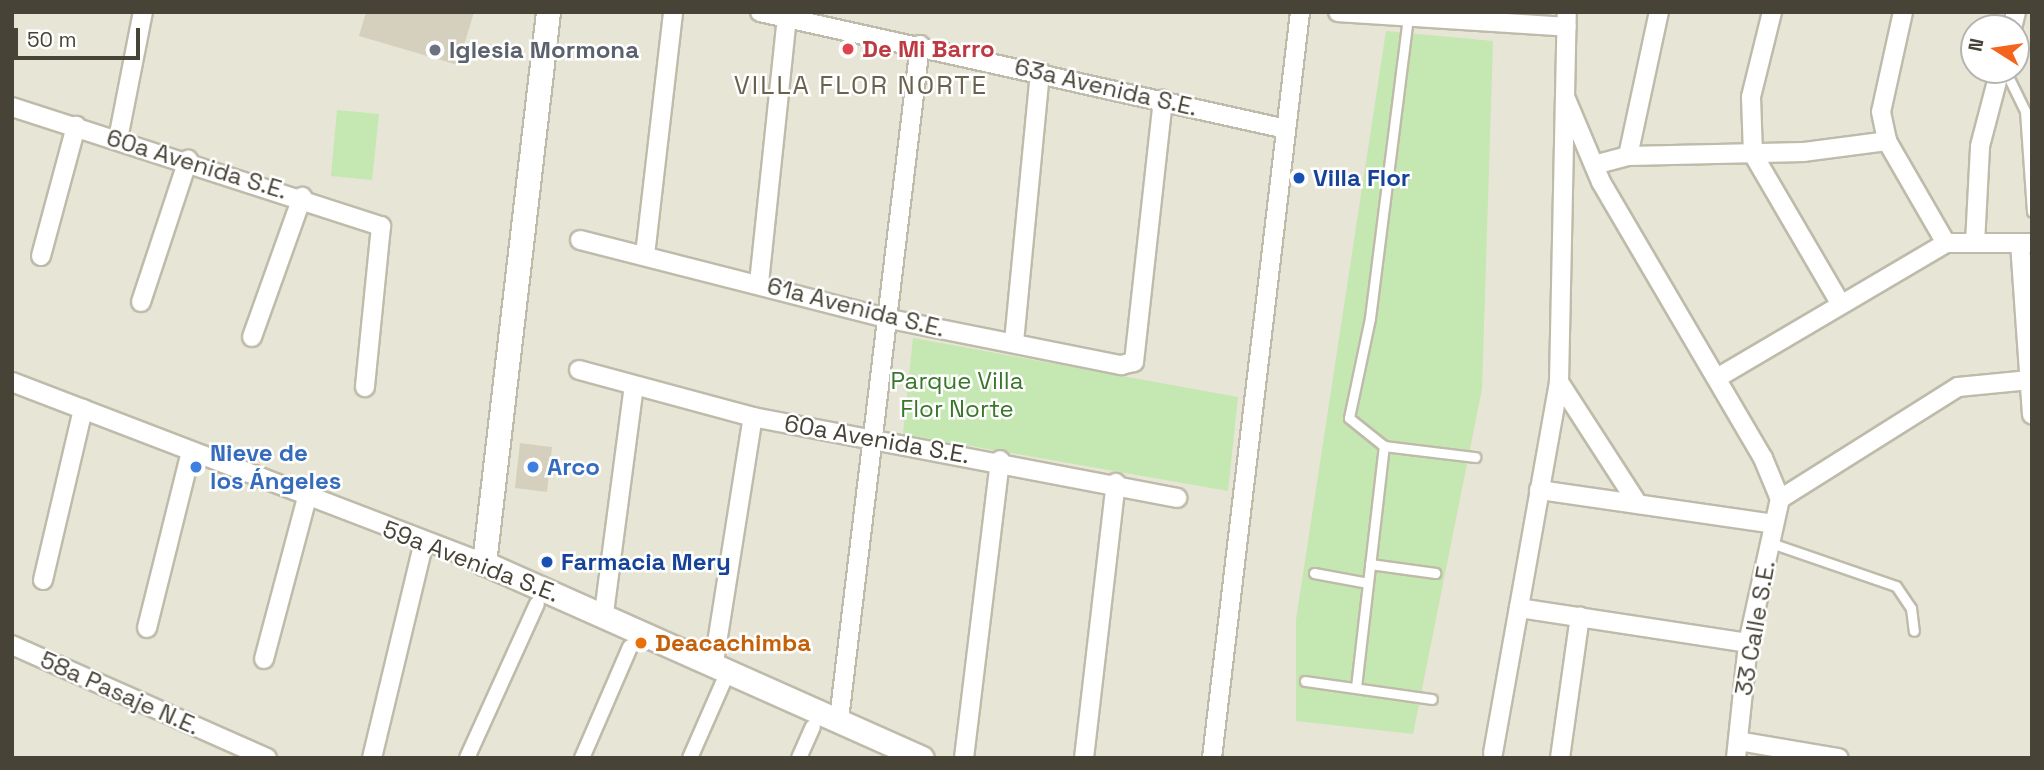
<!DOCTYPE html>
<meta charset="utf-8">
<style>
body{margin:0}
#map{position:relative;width:2044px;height:770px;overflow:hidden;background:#f3f2e8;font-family:"Space Grotesk",sans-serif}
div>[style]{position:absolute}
.residential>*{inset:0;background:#e7e5d6}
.green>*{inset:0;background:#c5e7b2}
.building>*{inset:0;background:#d5d0bd}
.roads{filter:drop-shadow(2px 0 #bfbbaa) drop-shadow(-2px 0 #bfbbaa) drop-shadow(0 2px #bfbbaa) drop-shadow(0 -2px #bfbbaa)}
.service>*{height:9px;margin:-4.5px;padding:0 4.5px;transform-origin:4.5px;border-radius:4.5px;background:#fff}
.pedestrian>*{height:14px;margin:-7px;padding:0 7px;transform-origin:7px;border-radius:7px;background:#fff}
.minor>*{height:18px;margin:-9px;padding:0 9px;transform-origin:9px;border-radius:9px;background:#fff}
.tertiary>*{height:23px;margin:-11.5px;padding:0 11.5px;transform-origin:11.5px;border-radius:11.5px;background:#fff}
.dots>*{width:19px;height:19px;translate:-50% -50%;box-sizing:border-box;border:4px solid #fff;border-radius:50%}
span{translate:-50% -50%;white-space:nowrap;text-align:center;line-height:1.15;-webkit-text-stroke:5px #fff;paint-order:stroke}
.health-label{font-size:24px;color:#be3a42;font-weight:700}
.left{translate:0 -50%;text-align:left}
.worship-label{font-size:24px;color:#5b616d;font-weight:700}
.street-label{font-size:24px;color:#474337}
.transit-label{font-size:24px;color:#164399;font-weight:700}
.park-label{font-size:24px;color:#3a772b}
.shop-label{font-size:24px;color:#366cbe;font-weight:700}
.food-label{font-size:24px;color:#c56008;font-weight:700}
.neighbourhood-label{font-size:26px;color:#69634e;letter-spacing:2px}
.frame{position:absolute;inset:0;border:14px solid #474337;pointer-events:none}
.north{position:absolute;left:1960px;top:14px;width:70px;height:70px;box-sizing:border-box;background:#fff;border:2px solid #b5b4af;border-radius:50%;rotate:282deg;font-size:19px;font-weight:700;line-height:28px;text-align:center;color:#474337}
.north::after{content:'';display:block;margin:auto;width:24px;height:32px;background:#f5641d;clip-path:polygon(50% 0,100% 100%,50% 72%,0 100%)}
.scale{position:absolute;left:14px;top:28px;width:126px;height:32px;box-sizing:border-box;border:4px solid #474337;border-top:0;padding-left:9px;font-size:21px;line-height:24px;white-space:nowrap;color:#474337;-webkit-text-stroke:5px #fff;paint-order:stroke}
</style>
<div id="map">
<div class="residential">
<div style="clip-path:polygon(evenodd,12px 12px,2032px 12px,2032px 758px,12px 758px,12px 12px,1974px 28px,2016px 28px,2016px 70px,1974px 70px,1974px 28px)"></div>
</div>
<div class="green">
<div style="clip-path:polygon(1386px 31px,1493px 41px,1482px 389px,1413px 734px,1296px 721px,1296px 620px)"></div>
<div style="clip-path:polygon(337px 110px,379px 114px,372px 180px,331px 176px)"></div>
<div style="clip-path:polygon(913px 338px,1238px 397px,1228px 491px,903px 434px)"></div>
</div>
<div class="building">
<div style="clip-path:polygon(366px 12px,474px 12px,458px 65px,359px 36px)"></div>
<div style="clip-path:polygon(520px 443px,552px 447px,547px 492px,515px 488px)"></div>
</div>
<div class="roads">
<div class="service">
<div style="left:1408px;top:17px;width:303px;rotate:97.2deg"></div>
<div style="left:1370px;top:318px;width:102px;rotate:101.9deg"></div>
<div style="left:1349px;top:418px;width:45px;rotate:38.7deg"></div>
<div style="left:1384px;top:446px;width:92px;rotate:6.9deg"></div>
<div style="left:2005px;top:70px;width:46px;rotate:64deg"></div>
<div style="left:2025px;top:111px;width:101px;rotate:86deg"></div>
<div style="left:1771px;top:543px;width:132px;rotate:19deg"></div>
<div style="left:1896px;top:586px;width:27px;rotate:56deg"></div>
<div style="left:1911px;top:608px;width:23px;rotate:83deg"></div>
<div style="left:1370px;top:564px;width:66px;rotate:7.9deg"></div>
<div style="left:1314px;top:573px;width:55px;rotate:10.5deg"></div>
<div style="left:1305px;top:681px;width:128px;rotate:8.1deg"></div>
<div style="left:1356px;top:687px;width:243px;rotate:-83.4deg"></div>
</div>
<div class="pedestrian">
<div style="left:467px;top:758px;width:169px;rotate:-65.6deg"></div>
<div style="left:582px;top:758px;width:121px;rotate:-66.6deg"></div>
<div style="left:690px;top:758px;width:82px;rotate:-66.3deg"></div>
<div style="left:799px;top:758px;width:34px;rotate:-66deg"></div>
</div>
<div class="minor">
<div style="left:760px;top:12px;width:539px;rotate:12.54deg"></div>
<div style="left:1338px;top:12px;width:229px;rotate:3.7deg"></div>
<div style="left:1772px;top:12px;width:88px;rotate:103.9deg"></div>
<div style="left:1751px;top:97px;width:57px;rotate:88deg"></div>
<div style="left:1753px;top:154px;width:173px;rotate:59.7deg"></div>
<div style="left:1903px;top:12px;width:102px;rotate:102.4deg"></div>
<div style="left:1881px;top:112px;width:30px;rotate:78deg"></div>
<div style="left:1887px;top:141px;width:118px;rotate:60deg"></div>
<div style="left:2012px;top:28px;width:16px;rotate:-76deg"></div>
<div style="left:1566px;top:99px;width:90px;rotate:67.1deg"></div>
<div style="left:1601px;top:182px;width:320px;rotate:59.6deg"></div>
<div style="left:1763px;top:458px;width:44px;rotate:67.5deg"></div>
<div style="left:12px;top:107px;width:388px;rotate:17.9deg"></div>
<div style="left:381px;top:226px;width:162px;rotate:95.7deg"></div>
<div style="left:118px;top:139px;width:129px;rotate:-78.9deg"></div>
<div style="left:1628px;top:156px;width:147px;rotate:-77.9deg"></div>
<div style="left:1594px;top:165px;width:35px;rotate:-15deg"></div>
<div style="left:1628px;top:156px;width:176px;rotate:-1.3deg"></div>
<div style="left:1804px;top:152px;width:84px;rotate:-7.5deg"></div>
<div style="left:580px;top:240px;width:320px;rotate:14.3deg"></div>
<div style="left:890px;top:319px;width:236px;rotate:11.3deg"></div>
<div style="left:1121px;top:365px;width:13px;rotate:-13deg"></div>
<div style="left:1134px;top:362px;width:264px;rotate:-83.7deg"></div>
<div style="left:1975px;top:243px;width:97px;rotate:-87deg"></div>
<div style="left:1980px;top:146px;width:79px;rotate:-75.3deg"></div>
<div style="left:2020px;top:243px;width:172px;rotate:86deg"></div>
<div style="left:645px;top:255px;width:245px;rotate:-83.4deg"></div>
<div style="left:41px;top:256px;width:135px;rotate:-74.9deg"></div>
<div style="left:759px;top:283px;width:266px;rotate:-84deg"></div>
<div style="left:141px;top:302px;width:150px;rotate:-71.7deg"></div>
<div style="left:252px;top:337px;width:149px;rotate:-70.3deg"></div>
<div style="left:1014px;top:342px;width:272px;rotate:-84.5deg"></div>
<div style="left:579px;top:370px;width:180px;rotate:15.1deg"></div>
<div style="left:753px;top:417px;width:432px;rotate:10.8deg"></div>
<div style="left:1717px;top:378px;width:266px;rotate:-30.5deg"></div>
<div style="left:1946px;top:243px;width:86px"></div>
<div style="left:12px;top:382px;width:506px;rotate:20.98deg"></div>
<div style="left:1559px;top:382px;width:145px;rotate:57.1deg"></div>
<div style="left:1539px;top:490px;width:237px;rotate:8.2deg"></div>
<div style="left:1780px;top:499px;width:210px;rotate:-32.2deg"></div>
<div style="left:1958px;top:387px;width:72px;rotate:-5.6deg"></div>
<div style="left:43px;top:580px;width:176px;rotate:-76.8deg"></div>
<div style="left:1519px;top:608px;width:232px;rotate:8.7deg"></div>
<div style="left:604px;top:613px;width:229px;rotate:-82.5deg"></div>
<div style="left:147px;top:628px;width:181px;rotate:-76deg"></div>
<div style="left:12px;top:645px;width:279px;rotate:23.9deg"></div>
<div style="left:264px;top:659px;width:168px;rotate:-75.1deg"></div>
<div style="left:714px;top:662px;width:248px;rotate:-81deg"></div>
<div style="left:839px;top:719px;width:679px;rotate:-83.15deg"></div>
<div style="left:1738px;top:741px;width:102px;rotate:9.6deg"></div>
<div style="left:1493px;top:753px;width:377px;rotate:-79.9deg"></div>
<div style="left:1559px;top:382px;width:370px;rotate:-88.8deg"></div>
<div style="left:372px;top:758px;width:222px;rotate:-76.5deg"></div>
<div style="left:964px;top:758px;width:300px;rotate:-83.1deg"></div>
<div style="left:1084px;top:758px;width:277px;rotate:-83.4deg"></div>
<div style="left:1212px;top:758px;width:751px;rotate:-83.27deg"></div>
<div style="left:1560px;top:758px;width:143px;rotate:-82deg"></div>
<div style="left:1736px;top:758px;width:116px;rotate:-84deg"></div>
<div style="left:1748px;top:643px;width:148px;rotate:-77.5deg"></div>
</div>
<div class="tertiary">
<div style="left:548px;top:12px;width:555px;rotate:96.63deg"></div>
<div style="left:484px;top:563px;width:479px;rotate:24deg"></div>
</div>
</div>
<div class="dots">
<div style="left:848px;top:49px;background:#e0444e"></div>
<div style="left:435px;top:50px;background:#6b7280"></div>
<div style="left:1299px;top:178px;background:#1a4fb4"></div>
<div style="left:196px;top:467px;background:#3f7fe0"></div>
<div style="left:533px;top:467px;background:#3f7fe0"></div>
<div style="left:547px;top:562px;background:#1a4fb4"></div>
<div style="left:641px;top:643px;background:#e8710a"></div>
</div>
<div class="health-label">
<span class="left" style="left:862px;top:49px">De Mi Barro</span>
</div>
<div class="worship-label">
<span class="left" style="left:449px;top:50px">Iglesia Mormona</span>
</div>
<div class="street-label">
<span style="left:1106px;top:87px;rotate:13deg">63a Avenida S.E.</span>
<span style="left:197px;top:164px;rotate:17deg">60a Avenida S.E.</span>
<span style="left:856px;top:307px;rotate:14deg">61a Avenida S.E.</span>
<span style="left:877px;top:439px;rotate:10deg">60a Avenida S.E.</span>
<span style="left:471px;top:561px;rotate:21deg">59a Avenida S.E.</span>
<span style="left:1755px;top:628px;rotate:-80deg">33 Calle S.E.</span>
<span style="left:120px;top:693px;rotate:24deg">58a Pasaje N.E.</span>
</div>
<div class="transit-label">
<span class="left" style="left:1313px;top:178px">Villa Flor</span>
<span class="left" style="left:561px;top:562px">Farmacia Mery</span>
</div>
<div class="park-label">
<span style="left:957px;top:395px">Parque Villa<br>Flor Norte</span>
</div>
<div class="shop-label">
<span class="left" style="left:210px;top:467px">Nieve de<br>los Ángeles</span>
<span class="left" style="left:547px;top:467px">Arco</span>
</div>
<div class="food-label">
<span class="left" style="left:655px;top:643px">Deacachimba</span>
</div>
<div class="neighbourhood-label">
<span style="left:861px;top:86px">VILLA FLOR NORTE</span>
</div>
<div class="frame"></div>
<div class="north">N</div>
<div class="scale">50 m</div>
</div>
